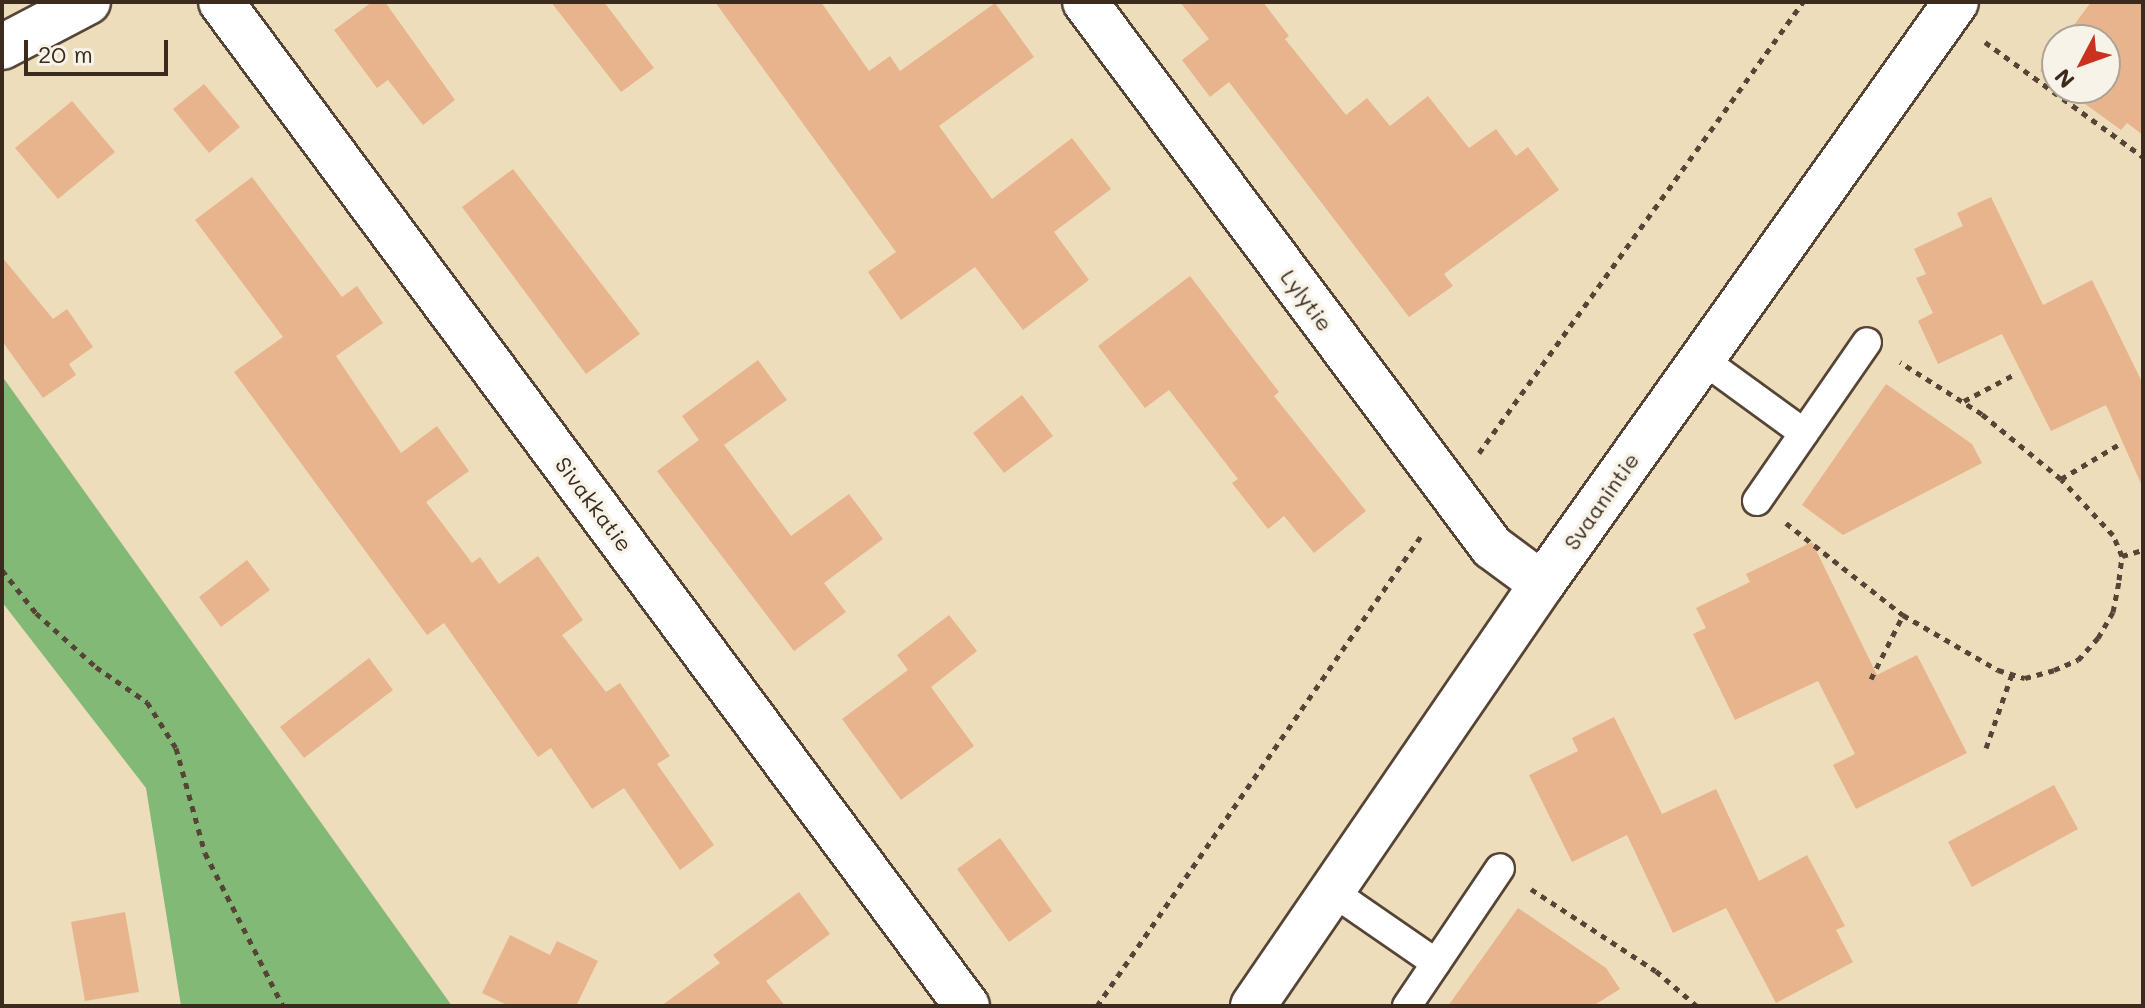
<!DOCTYPE html>
<style>
body{margin:0}
#map{position:relative;width:2145px;height:1008px;overflow:hidden;background:#edb;font-family:Mali,sans-serif}
div>[style]{position:absolute}
.forest>*{inset:0;background:#82b976}
.building>*{inset:0;background:#e7b48e}
.path>*{height:5px;margin-top:-2.5px;transform-origin:0;background:repeating-linear-gradient(90deg,#564536 0 6px,transparent 0 12px)}
.roads{filter:drop-shadow(2px 0 #564536) drop-shadow(-2px 0 #564536) drop-shadow(0 2px #564536) drop-shadow(0 -2px #564536)}
.service>*{height:28px;margin:-14px;padding:0 14px;transform-origin:14px;border-radius:14px;background:#fff}
.minor>*{height:44px;margin:-22px;padding:0 22px;transform-origin:22px;border-radius:22px;background:#fff}
span{translate:-50% -50%;white-space:nowrap;text-align:center;line-height:1.15;-webkit-text-stroke:7px #f7f3e8;paint-order:stroke}
.street-label{font-size:22px;color:#3b2a1e}
.frame{position:absolute;inset:0;border:4px solid #3b2a1e;pointer-events:none}
.north{position:absolute;left:2041px;top:24px;width:80px;height:80px;box-sizing:border-box;background:#f7f3e8;border:2px solid #aca397;border-radius:50%;rotate:229deg;font-size:22px;font-weight:700;line-height:32px;text-align:center;color:#3b2a1e}
.north::after{content:'';display:block;margin:auto;width:28px;height:36px;background:#c8321e;clip-path:polygon(50% 0,100% 100%,50% 72%,0 100%)}
.scale{position:absolute;left:24px;top:40px;width:144px;height:36px;box-sizing:border-box;border:4px solid #3b2a1e;border-top:0;padding-left:10px;font-size:24px;line-height:28px;white-space:nowrap;color:#3b2a1e;-webkit-text-stroke:6px #f7f3e8;paint-order:stroke}
</style>
<div id="map">
<div class="forest">
<div style="clip-path:polygon(2px 376px,452px 1006px,181px 1006px,146px 788px,2px 602px)"></div>
</div>
<div class="building">
<div style="clip-path:polygon(372px 2px,385px 2px,455px 100px,423px 125px,388px 80px,377px 88px,334px 30px)"></div>
<div style="clip-path:polygon(551px 2px,604px 2px,654px 68px,621px 92px)"></div>
<div style="clip-path:polygon(715px 2px,821px 2px,869px 71px,890px 56px,900px 71px,995px 3px,1034px 57px,939px 126px,992px 199px,1072px 138px,1111px 189px,1054px 232px,1089px 280px,1023px 330px,975px 267px,901px 320px,868px 272px,896px 252px)"></div>
<div style="clip-path:polygon(1180px 2px,1263px 2px,1289px 36px,1285px 39px,1346px 115px,1367px 98px,1390px 126px,1428px 96px,1469px 148px,1496px 129px,1516px 156px,1528px 147px,1559px 190px,1444px 274px,1453px 286px,1409px 317px,1229px 82px,1210px 97px,1182px 60px,1209px 39px)"></div>
<div style="clip-path:polygon(2091px 2px,2143px 2px,2143px 135px,2127px 123px,2121px 130px,2063px 88px,2105px 88px,2105px 40px,2063px 40px)"></div>
<div style="clip-path:polygon(2057px 48px,2057px 83px,2040px 71px)"></div>
<div style="clip-path:polygon(204px 84px,240px 127px,209px 153px,173px 109px)"></div>
<div style="clip-path:polygon(72px 101px,115px 152px,58px 199px,15px 148px)"></div>
<div style="clip-path:polygon(513px 169px,640px 334px,586px 374px,462px 207px)"></div>
<div style="clip-path:polygon(252px 177px,342px 297px,357px 286px,383px 323px,336px 356px,401px 453px,437px 426px,469px 471px,426px 502px,472px 563px,480px 557px,499px 584px,538px 556px,583px 620px,562px 635px,606px 692px,620px 683px,670px 756px,657px 764px,714px 845px,680px 870px,624px 788px,592px 809px,551px 748px,538px 757px,444px 623px,427px 635px,234px 372px,283px 337px,195px 220px)"></div>
<div style="clip-path:polygon(1991px 197px,2043px 305px,2092px 280px,2143px 384px,2143px 488px,2106px 405px,2051px 431px,2002px 334px,1938px 364px,1918px 321px,1933px 313px,1916px 278px,1926px 274px,1914px 249px,1963px 226px,1957px 213px)"></div>
<div style="clip-path:polygon(2px 257px,53px 319px,67px 309px,93px 347px,69px 364px,76px 375px,43px 398px,2px 341px)"></div>
<div style="clip-path:polygon(1190px 276px,1279px 392px,1274px 396px,1366px 511px,1314px 553px,1284px 516px,1268px 529px,1232px 483px,1238px 479px,1169px 390px,1145px 408px,1098px 346px)"></div>
<div style="clip-path:polygon(758px 360px,787px 400px,724px 445px,791px 536px,849px 494px,883px 539px,824px 583px,846px 612px,794px 651px,657px 471px,699px 440px,682px 416px)"></div>
<div style="clip-path:polygon(1886px 384px,1972px 444px,1982px 463px,1843px 535px,1802px 505px)"></div>
<div style="clip-path:polygon(1022px 395px,1053px 436px,1004px 473px,973px 433px)"></div>
<div style="clip-path:polygon(1812px 542px,1877px 675px,1917px 655px,1967px 753px,1856px 809px,1833px 765px,1855px 754px,1818px 681px,1735px 720px,1693px 634px,1706px 628px,1696px 608px,1750px 582px,1746px 574px)"></div>
<div style="clip-path:polygon(247px 560px,270px 590px,221px 627px,199px 597px)"></div>
<div style="clip-path:polygon(949px 615px,977px 651px,931px 687px,974px 746px,901px 800px,842px 719px,908px 670px,897px 655px)"></div>
<div style="clip-path:polygon(369px 658px,393px 690px,304px 758px,280px 727px)"></div>
<div style="clip-path:polygon(1614px 717px,1662px 814px,1716px 789px,1759px 881px,1807px 855px,1845px 926px,1836px 930px,1853px 962px,1776px 1003px,1726px 908px,1673px 933px,1627px 835px,1572px 862px,1529px 775px,1578px 751px,1572px 738px)"></div>
<div style="clip-path:polygon(2054px 785px,2078px 829px,1972px 887px,1948px 842px)"></div>
<div style="clip-path:polygon(1000px 838px,1052px 911px,1009px 942px,957px 869px)"></div>
<div style="clip-path:polygon(799px 892px,830px 934px,766px 981px,785px 1006px,661px 1006px,720px 963px,713px 955px)"></div>
<div style="clip-path:polygon(1518px 908px,1606px 968px,1620px 989px,1593px 1006px,1448px 1006px)"></div>
<div style="clip-path:polygon(125px 912px,139px 992px,85px 1001px,71px 922px)"></div>
<div style="clip-path:polygon(510px 935px,550px 955px,557px 941px,598px 961px,576px 1006px,509px 1006px,482px 993px)"></div>
</div>
<div class="path">
<div style="left:1985px;top:42px;width:195px;rotate:36deg"></div>
<div style="left:1964px;top:401px;width:58px;rotate:-27.9deg"></div>
<div style="left:1479px;top:453px;width:555px;rotate:-54.31deg"></div>
<div style="left:2061px;top:479px;width:66px;rotate:-30.8deg"></div>
<div style="left:1786px;top:523px;width:149px;rotate:38.2deg"></div>
<div style="left:1903px;top:615px;width:110px;rotate:30.1deg"></div>
<div style="left:1998px;top:670px;width:28px;rotate:17deg"></div>
<div style="left:2025px;top:678px;width:30px;rotate:-15deg"></div>
<div style="left:2054px;top:670px;width:26px;rotate:-23deg"></div>
<div style="left:2078px;top:660px;width:30px;rotate:-48deg"></div>
<div style="left:2098px;top:638px;width:30px;rotate:-60deg"></div>
<div style="left:2113px;top:612px;width:33px;rotate:-79deg"></div>
<div style="left:2119px;top:580px;width:24px;rotate:-83deg"></div>
<div style="left:2122px;top:556px;width:23px;rotate:-113deg"></div>
<div style="left:2113px;top:535px;width:76px;rotate:-132.9deg"></div>
<div style="left:2061px;top:479px;width:102px;rotate:-140.6deg"></div>
<div style="left:1982px;top:414px;width:97px;rotate:-147.6deg"></div>
<div style="left:2122px;top:556px;width:22px;rotate:-16deg"></div>
<div style="left:2px;top:570px;width:55px;rotate:51.7deg"></div>
<div style="left:36px;top:613px;width:81px;rotate:42deg"></div>
<div style="left:96px;top:667px;width:62px;rotate:34.5deg"></div>
<div style="left:147px;top:702px;width:54px;rotate:57.8deg"></div>
<div style="left:176px;top:748px;width:109px;rotate:74.6deg"></div>
<div style="left:205px;top:853px;width:172px;rotate:63deg"></div>
<div style="left:1871px;top:679px;width:72px;rotate:-63.4deg"></div>
<div style="left:1986px;top:748px;width:78px;rotate:-70.6deg"></div>
<div style="left:1531px;top:889px;width:149px;rotate:33.3deg"></div>
<div style="left:1656px;top:971px;width:54px;rotate:40.5deg"></div>
<div style="left:1097px;top:1006px;width:574px;rotate:-55.42deg"></div>
</div>
<div class="roads">
<div class="service">
<div style="left:1702px;top:359px;width:126px;rotate:36deg"></div>
<div style="left:1757px;top:501px;width:193px;rotate:-55.3deg"></div>
<div style="left:1333px;top:892px;width:125px;rotate:34.6deg"></div>
<div style="left:1407px;top:1006px;width:166px;rotate:-56deg"></div>
</div>
<div class="minor">
<div style="left:221px;top:2px;width:1251px;rotate:53.39deg"></div>
<div style="left:1085px;top:2px;width:680px;rotate:53.25deg"></div>
<div style="left:1492px;top:547px;width:62px;rotate:36.5deg"></div>
<div style="left:2px;top:47px;width:97px;rotate:-27.6deg"></div>
<div style="left:1253px;top:1006px;width:511px;rotate:-55.6deg"></div>
<div style="left:1542px;top:584px;width:714px;rotate:-54.57deg"></div>
</div>
</div>
<div class="street-label">
<span style="left:1307px;top:300px;rotate:53deg">Lylytie</span>
<span style="left:1601px;top:501px;rotate:-55deg">Svaanintie</span>
<span style="left:594px;top:504px;rotate:53deg">Sivakkatie</span>
</div>
<div class="frame"></div>
<div class="north">N</div>
<div class="scale">20 m</div>
</div>
